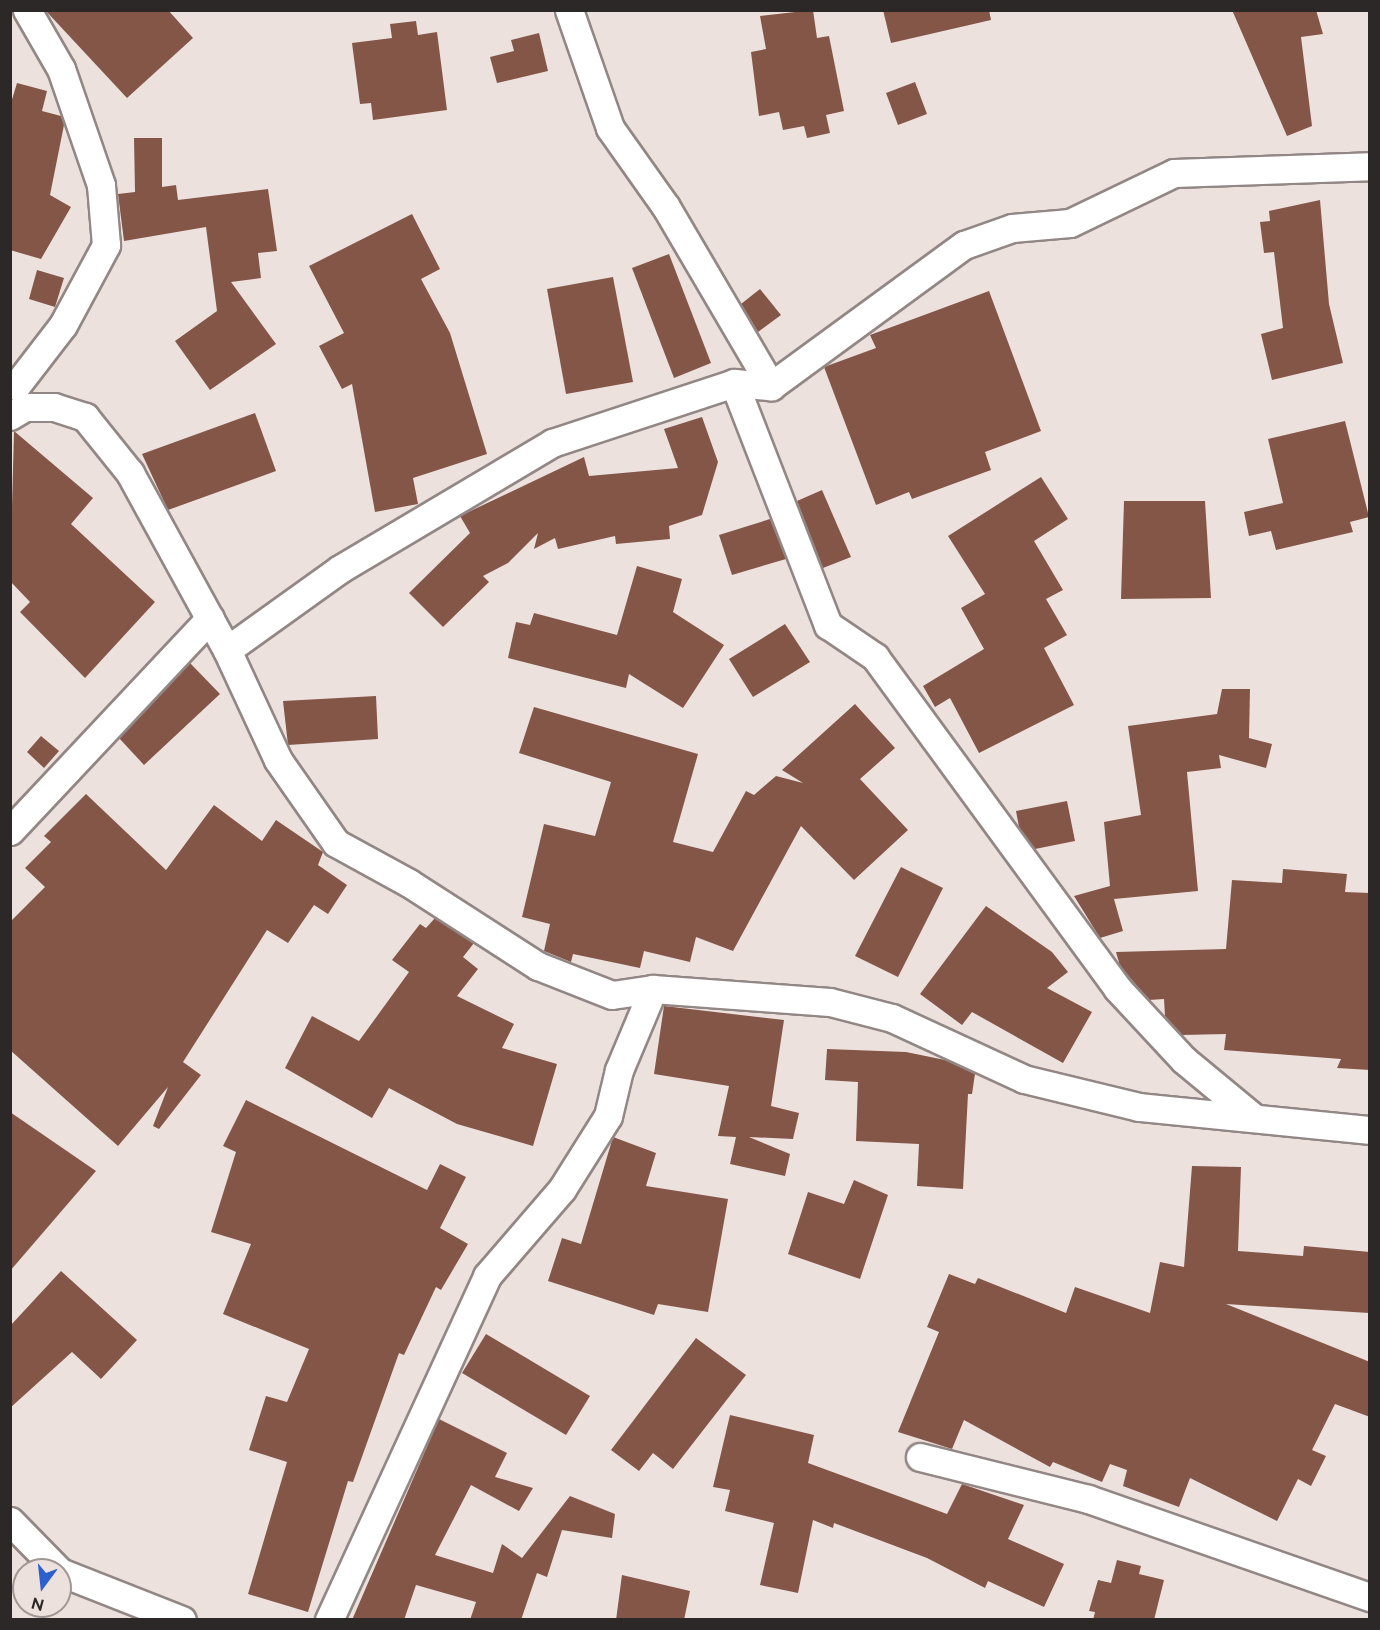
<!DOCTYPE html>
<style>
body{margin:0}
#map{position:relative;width:1380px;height:1630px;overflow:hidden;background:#ede1de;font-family:Raleway,sans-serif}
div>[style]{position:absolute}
.building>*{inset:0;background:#845648}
.roads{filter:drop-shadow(2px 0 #928784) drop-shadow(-2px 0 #928784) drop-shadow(0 2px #928784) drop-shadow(0 -2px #928784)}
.minor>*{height:27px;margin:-13.5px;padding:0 13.5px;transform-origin:13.5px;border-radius:13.5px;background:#fff}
span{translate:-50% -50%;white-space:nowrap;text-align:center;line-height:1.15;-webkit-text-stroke:6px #ede1de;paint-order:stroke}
.frame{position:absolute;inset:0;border:12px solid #2c2827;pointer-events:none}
.north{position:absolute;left:12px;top:1558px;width:60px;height:60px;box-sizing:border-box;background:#ede1de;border:2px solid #a09795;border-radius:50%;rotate:195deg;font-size:16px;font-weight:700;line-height:24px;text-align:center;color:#2c2827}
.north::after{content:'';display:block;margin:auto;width:21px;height:27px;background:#2d5fce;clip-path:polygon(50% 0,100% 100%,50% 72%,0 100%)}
</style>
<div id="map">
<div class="building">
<div style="clip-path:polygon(45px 10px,168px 10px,193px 38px,127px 98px)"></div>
<div style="clip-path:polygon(813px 10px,817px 38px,829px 36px,844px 111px,826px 115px,830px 133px,807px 138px,804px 126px,783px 130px,779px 112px,759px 116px,751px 52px,766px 49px,760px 16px)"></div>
<div style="clip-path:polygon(883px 10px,989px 10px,991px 20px,891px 43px)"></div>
<div style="clip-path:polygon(1232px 10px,1316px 10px,1323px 34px,1301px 37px,1312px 126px,1287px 136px)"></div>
<div style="clip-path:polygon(416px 21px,418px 35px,437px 32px,447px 110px,373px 120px,371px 103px,360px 104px,352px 43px,392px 38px,390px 24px)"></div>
<div style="clip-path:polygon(539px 33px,548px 71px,497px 83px,490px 57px,514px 51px,511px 40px)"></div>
<div style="clip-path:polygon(915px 82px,927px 114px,898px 125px,886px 93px)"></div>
<div style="clip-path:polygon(17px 83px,47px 91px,42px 111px,61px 116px,64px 125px,50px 195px,71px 207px,41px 259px,10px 250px,10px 106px)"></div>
<div style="clip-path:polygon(134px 138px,162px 138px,162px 187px,176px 185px,178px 200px,268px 189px,277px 251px,258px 253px,261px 278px,231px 282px,276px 344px,210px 390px,175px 341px,217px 311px,206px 227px,124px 241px,118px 194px,135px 192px)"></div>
<div style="clip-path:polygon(1320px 200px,1329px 304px,1343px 363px,1272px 380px,1261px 334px,1283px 328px,1274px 252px,1264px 253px,1260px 222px,1270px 221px,1269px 211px)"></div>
<div style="clip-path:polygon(412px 214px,440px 269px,421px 279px,450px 333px,487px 454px,413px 478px,418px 504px,375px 512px,352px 384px,342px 389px,319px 346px,344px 333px,309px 266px)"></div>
<div style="clip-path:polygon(669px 254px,711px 363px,674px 378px,632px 268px)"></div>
<div style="clip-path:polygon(37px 270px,64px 278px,55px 307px,29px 299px)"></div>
<div style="clip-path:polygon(613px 277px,633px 382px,566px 394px,547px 289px)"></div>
<div style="clip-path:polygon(760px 289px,781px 315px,758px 332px,741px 304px)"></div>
<div style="clip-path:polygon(989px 291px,1041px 431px,985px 452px,991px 470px,912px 499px,909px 492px,876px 505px,824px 367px,876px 348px,870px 335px)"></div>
<div style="clip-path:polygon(255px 413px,276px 471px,168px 510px,142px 454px)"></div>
<div style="clip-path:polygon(702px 417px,718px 462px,702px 515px,669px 526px,670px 539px,616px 544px,615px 536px,558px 549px,555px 538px,534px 549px,538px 533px,508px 563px,483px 576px,489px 582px,443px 627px,409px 593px,470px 533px,460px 516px,584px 457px,589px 476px,678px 468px,664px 429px)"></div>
<div style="clip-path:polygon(1345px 421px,1369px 517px,1350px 522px,1353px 532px,1276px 550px,1271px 531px,1249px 536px,1244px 512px,1283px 503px,1268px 439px)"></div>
<div style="clip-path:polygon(14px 431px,93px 498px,71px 524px,155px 602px,85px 678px,20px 612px,30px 602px,10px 581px)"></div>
<div style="clip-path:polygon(1041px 477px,1068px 519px,1034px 541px,1063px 590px,1046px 599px,1067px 635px,1044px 648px,1074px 705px,979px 753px,950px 698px,935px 707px,923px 686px,984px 649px,961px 608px,985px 594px,948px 536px)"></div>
<div style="clip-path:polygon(822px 490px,851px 557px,823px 568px,797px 501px)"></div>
<div style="clip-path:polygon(1124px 501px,1205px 501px,1211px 598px,1121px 599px)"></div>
<div style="clip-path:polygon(770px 519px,786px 559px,732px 575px,719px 535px)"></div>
<div style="clip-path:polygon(637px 566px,682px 579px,673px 612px,724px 645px,683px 708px,629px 674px,626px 688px,508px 658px,516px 622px,530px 625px,534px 613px,617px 635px)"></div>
<div style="clip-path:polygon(785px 624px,810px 662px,753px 697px,729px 659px)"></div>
<div style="clip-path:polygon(190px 663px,220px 694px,144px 765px,119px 738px)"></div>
<div style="clip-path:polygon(1222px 689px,1250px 689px,1249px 738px,1272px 744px,1266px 768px,1219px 755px,1221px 768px,1187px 772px,1198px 891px,1114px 899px,1123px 931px,1100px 938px,1074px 896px,1110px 886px,1104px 822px,1141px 815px,1128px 726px,1217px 714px)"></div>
<div style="clip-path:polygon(376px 696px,378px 739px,288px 745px,283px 701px)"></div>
<div style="clip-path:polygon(855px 704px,895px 748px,860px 779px,908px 830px,854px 880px,801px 826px,733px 951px,696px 937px,690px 962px,644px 951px,640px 968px,573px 954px,571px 962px,544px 951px,550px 924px,522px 917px,544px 824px,595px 836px,611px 782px,519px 753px,534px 707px,698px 754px,673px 842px,713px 852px,746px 791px,754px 795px,776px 776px,803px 783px,782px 770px)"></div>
<div style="clip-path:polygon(41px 736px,59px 751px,44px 768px,27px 752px)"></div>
<div style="clip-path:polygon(86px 794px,166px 870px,214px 805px,262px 841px,276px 820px,323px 852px,318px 865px,347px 885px,328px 914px,314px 905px,288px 943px,267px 930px,183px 1062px,201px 1075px,159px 1129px,153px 1126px,168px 1087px,118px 1146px,10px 1050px,10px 922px,45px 887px,25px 868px,51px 842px,44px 836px)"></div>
<div style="clip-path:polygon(1067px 801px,1075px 841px,1035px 849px,1019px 827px,1016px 811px)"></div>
<div style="clip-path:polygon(901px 867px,943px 888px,898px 977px,855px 956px)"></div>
<div style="clip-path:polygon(1283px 869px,1347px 874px,1345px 892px,1370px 893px,1370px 1070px,1337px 1068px,1341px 1059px,1224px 1050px,1226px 1034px,1182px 1035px,1165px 1016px,1164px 999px,1149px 1000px,1120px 966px,1116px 952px,1226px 949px,1232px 880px,1282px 883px)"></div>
<div style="clip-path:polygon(986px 906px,1052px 952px,1068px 972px,1047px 988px,1092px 1012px,1063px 1063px,972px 1012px,962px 1025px,920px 994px)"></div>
<div style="clip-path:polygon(435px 918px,474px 943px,463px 957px,478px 969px,457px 996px,514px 1024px,502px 1048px,557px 1064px,533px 1146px,457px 1124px,389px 1088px,372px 1118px,285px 1068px,312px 1016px,359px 1041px,409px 972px,392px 960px,420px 924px,426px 928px)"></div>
<div style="clip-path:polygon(664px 1006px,784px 1020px,771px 1106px,799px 1113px,793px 1139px,749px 1137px,790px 1154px,785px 1176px,730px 1164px,736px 1137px,718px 1136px,729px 1086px,654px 1074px)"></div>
<div style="clip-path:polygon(827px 1049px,906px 1052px,945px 1060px,975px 1074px,972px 1094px,968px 1094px,963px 1189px,917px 1186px,919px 1144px,856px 1141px,858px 1082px,825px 1080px)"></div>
<div style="clip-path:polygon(246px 1100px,427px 1190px,440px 1164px,466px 1177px,440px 1228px,468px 1244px,441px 1290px,436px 1287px,404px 1355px,399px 1353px,353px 1482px,348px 1481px,308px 1612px,248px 1594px,287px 1462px,249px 1450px,266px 1396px,287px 1402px,309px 1349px,223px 1314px,251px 1244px,211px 1232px,236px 1152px,223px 1146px)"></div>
<div style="clip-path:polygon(10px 1112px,96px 1171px,10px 1271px)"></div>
<div style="clip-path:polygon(613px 1137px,656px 1153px,646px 1186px,728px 1199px,708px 1312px,658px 1304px,654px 1315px,548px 1281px,562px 1238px,581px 1244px)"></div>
<div style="clip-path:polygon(1192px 1166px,1241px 1167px,1238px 1251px,1303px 1256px,1304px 1246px,1370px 1252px,1369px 1313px,1226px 1304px,1370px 1362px,1370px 1417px,1335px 1404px,1312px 1450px,1326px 1456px,1311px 1486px,1298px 1479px,1277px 1521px,1190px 1478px,1179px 1507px,1123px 1486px,1127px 1470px,1110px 1464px,1102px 1482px,1053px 1462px,1050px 1467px,964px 1420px,952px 1449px,898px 1432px,939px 1332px,927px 1327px,949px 1274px,975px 1284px,978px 1278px,1066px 1313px,1075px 1287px,1150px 1313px,1160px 1262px,1184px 1267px)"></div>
<div style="clip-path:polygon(854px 1180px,888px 1195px,860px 1279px,788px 1254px,808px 1192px,844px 1204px)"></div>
<div style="clip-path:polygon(61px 1271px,137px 1340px,101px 1379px,72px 1352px,10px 1408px,10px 1326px)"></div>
<div style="clip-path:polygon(486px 1334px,590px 1396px,566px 1435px,462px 1373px)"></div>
<div style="clip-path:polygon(696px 1338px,746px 1375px,673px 1469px,653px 1453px,639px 1471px,611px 1450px)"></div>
<div style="clip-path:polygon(730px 1415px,814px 1435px,808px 1463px,947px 1514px,962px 1484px,1024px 1505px,1008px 1539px,1064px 1564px,1044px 1607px,988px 1581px,985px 1588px,927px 1558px,834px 1523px,833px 1528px,813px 1520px,798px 1593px,760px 1585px,774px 1523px,725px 1511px,730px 1490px,713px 1487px)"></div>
<div style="clip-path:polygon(439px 1419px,507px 1453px,495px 1477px,533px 1488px,519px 1511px,471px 1485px,435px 1555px,493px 1573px,502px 1544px,522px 1558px,570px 1496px,615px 1514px,612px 1538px,562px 1530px,547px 1577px,537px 1573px,521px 1620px,470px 1620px,476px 1602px,416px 1585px,404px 1620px,352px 1620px)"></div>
<div style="clip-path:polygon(1117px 1560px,1141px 1566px,1139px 1574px,1164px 1580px,1154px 1620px,1093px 1620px,1095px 1612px,1089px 1611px,1098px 1580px,1111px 1583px)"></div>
<div style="clip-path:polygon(622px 1575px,690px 1591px,684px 1620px,616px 1620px)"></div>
</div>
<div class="roads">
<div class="minor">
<div style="left:569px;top:10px;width:125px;rotate:70.8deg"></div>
<div style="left:610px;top:128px;width:97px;rotate:54.7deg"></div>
<div style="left:666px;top:207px;width:208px;rotate:59.6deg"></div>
<div style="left:734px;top:383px;width:260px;rotate:68.8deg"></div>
<div style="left:828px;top:625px;width:57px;rotate:34.2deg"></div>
<div style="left:875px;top:657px;width:410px;rotate:53.8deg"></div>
<div style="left:1117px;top:988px;width:98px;rotate:47.1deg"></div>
<div style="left:1184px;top:1060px;width:91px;rotate:39.6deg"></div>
<div style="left:16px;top:386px;width:77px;rotate:-52.4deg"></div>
<div style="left:63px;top:325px;width:91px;rotate:-61.7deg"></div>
<div style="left:106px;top:245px;width:60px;rotate:-94.8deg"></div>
<div style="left:101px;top:185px;width:123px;rotate:-109deg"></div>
<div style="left:61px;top:69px;width:68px;rotate:-120deg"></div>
<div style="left:10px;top:416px;width:17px;rotate:-31deg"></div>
<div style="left:25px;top:407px;width:29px"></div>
<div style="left:54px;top:407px;width:33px;rotate:18deg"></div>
<div style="left:85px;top:417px;width:72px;rotate:51.2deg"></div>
<div style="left:130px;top:473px;width:202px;rotate:61.3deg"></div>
<div style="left:227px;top:650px;width:121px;rotate:65.1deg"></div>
<div style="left:278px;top:760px;width:101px;rotate:55.1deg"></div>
<div style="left:336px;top:843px;width:83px;rotate:28.7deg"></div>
<div style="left:409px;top:883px;width:153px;rotate:32.8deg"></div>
<div style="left:538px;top:966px;width:79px;rotate:21.4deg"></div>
<div style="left:612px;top:995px;width:41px;rotate:-8.3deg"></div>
<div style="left:653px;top:989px;width:177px;rotate:4.2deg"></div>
<div style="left:830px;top:1002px;width:64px;rotate:14.5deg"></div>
<div style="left:892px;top:1018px;width:145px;rotate:24.8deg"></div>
<div style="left:1024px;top:1079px;width:118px;rotate:13.7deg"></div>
<div style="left:1139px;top:1107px;width:232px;rotate:5.7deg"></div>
<div style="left:227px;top:650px;width:139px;rotate:-35.6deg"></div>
<div style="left:340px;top:569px;width:247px;rotate:-30.7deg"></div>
<div style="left:552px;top:443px;width:192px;rotate:-18.2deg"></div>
<div style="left:734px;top:383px;width:37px;rotate:5deg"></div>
<div style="left:771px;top:386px;width:239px;rotate:-36.2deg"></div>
<div style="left:964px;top:245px;width:51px;rotate:-19.5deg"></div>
<div style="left:1012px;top:228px;width:58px;rotate:-4.9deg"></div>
<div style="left:1070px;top:223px;width:115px;rotate:-25.7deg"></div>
<div style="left:1174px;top:173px;width:196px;rotate:-2deg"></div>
<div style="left:10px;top:831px;width:292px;rotate:-46.8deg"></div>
<div style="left:920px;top:1457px;width:173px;rotate:14deg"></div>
<div style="left:1088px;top:1499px;width:299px;rotate:19.2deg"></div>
<div style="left:10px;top:1521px;width:69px;rotate:45.6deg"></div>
<div style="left:60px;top:1572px;width:131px;rotate:21.5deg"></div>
<div style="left:329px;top:1620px;width:379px;rotate:-65.3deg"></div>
<div style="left:487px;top:1276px;width:115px;rotate:-49.2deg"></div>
<div style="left:562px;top:1189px;width:86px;rotate:-57.8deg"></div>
<div style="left:608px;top:1116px;width:47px;rotate:-76.6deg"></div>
<div style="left:619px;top:1070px;width:88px;rotate:-67.2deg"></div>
</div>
</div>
<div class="frame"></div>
<div class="north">N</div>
</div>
